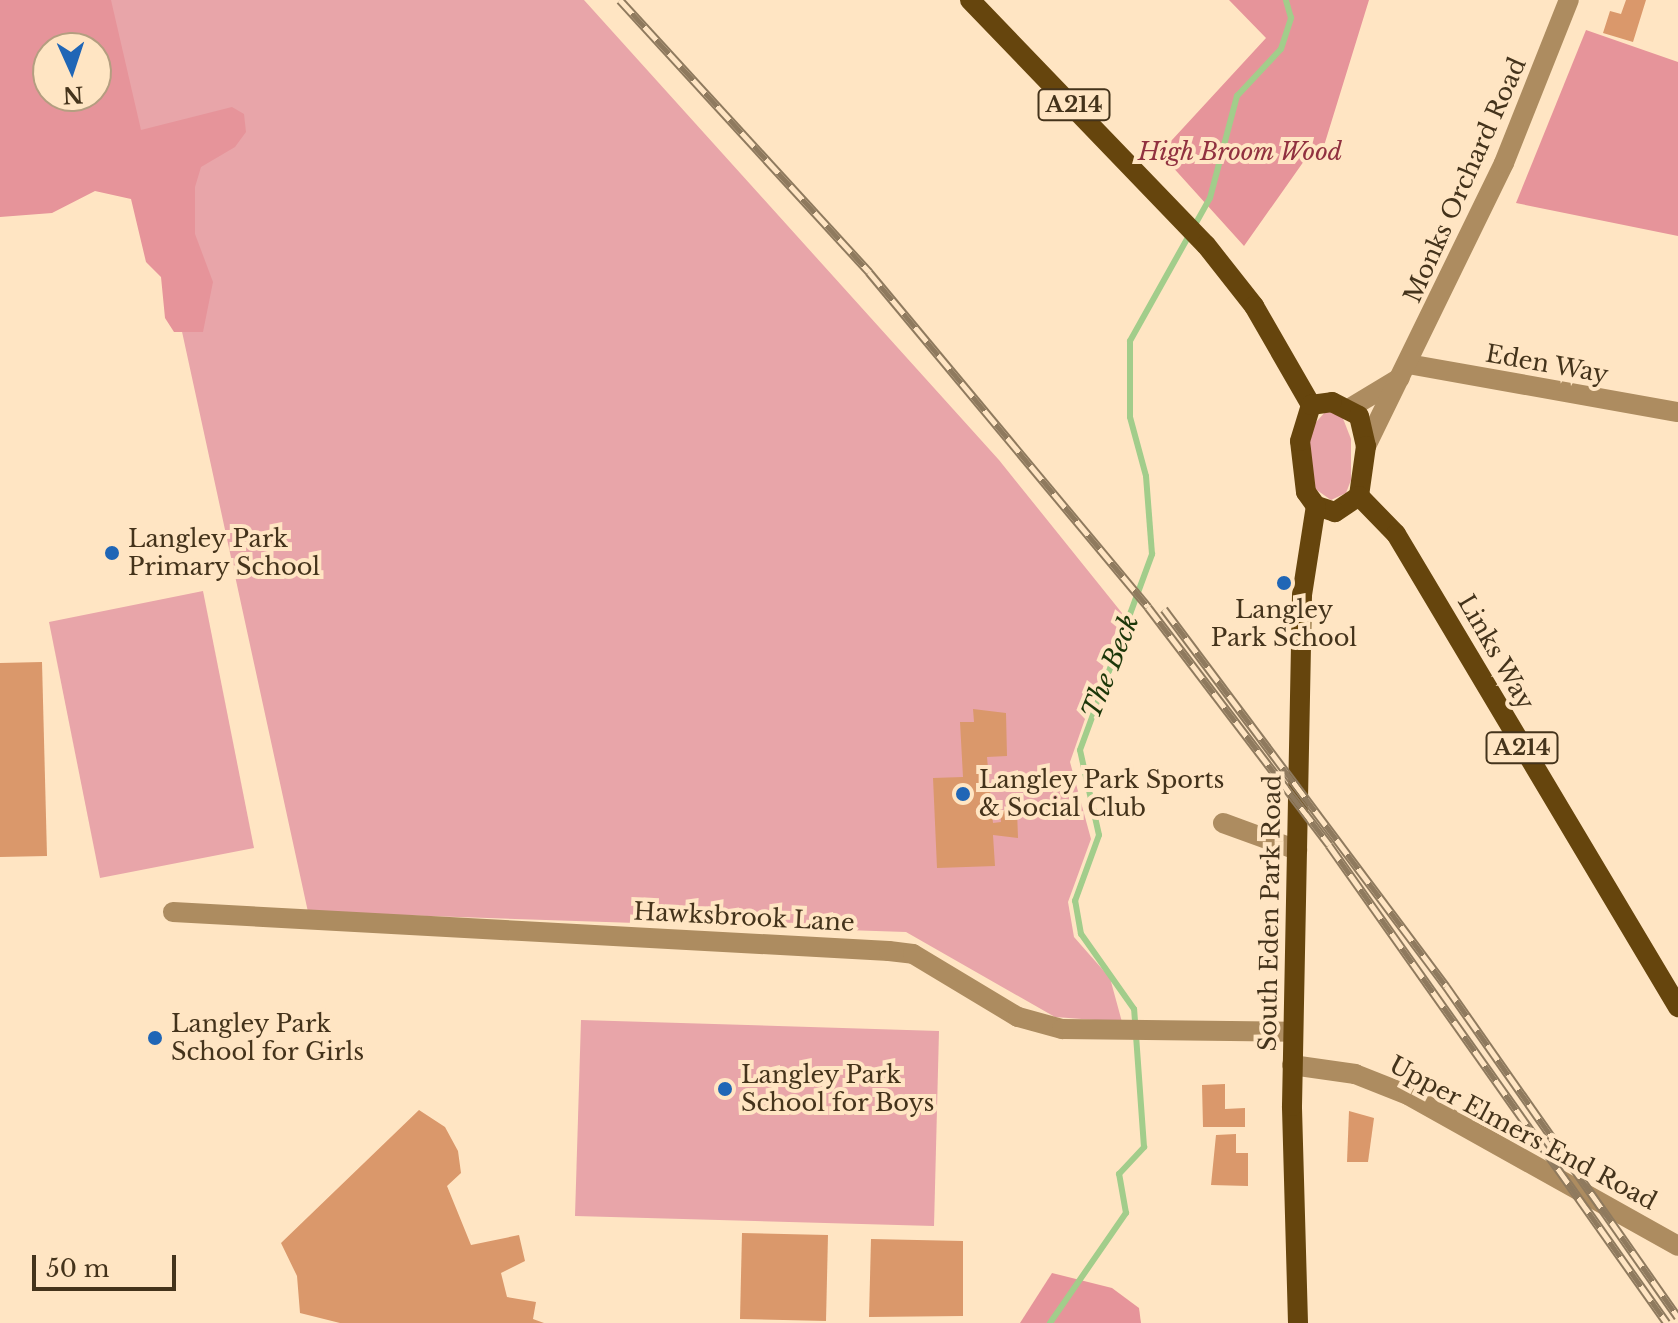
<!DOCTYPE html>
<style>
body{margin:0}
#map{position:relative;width:1678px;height:1323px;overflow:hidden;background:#ffe5c3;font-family:"Libre Baskerville",serif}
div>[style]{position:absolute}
.green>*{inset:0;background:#e8a5a9}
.forest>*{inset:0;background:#e6949a}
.stream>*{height:6px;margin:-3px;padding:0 3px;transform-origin:3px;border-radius:3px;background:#a2cd8b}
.building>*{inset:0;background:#da986b}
.minor>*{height:20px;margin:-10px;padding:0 10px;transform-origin:10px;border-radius:10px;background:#ad8c60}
.major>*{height:20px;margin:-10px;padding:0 10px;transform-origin:10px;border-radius:10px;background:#66450d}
.rail>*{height:9px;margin-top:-4.5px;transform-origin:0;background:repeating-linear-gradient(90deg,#ffe5c3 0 18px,#8f7a5e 0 36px);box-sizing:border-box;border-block:2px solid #8f7a5e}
.dots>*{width:22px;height:22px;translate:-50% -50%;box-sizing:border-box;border:4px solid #ffe5c3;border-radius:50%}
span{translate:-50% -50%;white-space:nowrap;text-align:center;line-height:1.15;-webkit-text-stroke:8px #ffe5c3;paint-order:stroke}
.shield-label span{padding:2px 6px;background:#ffe5c3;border:2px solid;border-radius:6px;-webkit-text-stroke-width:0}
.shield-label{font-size:22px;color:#44331b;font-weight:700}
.park-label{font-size:24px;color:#913140;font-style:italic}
.street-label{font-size:24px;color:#44331b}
.poi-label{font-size:24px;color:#44331b}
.left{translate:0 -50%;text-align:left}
.water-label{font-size:26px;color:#1c3709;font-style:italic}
.north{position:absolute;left:32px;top:32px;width:80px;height:80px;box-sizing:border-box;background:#ffe5c3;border:2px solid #b49e80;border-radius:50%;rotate:177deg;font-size:22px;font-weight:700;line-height:32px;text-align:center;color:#44331b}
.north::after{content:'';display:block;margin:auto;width:28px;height:36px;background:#2066b6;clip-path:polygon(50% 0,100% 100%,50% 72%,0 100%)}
.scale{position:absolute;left:32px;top:1255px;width:144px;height:36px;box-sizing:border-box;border:4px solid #44331b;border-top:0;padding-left:10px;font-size:24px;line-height:28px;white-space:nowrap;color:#44331b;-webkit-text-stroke:6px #ffe5c3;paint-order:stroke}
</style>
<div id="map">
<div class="green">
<div style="clip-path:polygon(110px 0,584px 0,999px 460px,1122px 613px,1070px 762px,1091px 839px,1068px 902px,1074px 937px,1110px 978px,1122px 1022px,1055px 1017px,906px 932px,308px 912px)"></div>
<div style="clip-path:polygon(1326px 411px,1342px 416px,1351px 439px,1351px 480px,1346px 493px,1331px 500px,1311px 486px,1309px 430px)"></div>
<div style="clip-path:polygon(203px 591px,254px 848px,100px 878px,49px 622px)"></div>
<div style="clip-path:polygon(581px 1020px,939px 1031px,934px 1226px,575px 1216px)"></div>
</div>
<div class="forest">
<div style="clip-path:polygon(evenodd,0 0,111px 0,141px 130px,232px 107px,244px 114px,246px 132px,235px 147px,201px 167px,195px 187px,195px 234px,213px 282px,203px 332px,174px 332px,165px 318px,161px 277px,146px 262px,131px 199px,95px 191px,52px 213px,0 217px,0 0,48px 48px,96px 48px,96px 96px,48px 96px,48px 48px)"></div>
<div style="clip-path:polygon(1229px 0,1369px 0,1323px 149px,1304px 161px,1244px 246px,1160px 153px,1266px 38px)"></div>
<div style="clip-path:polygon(1586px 30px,1678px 62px,1678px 236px,1516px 203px)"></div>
<div style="clip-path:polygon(1052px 1273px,1112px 1288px,1139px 1308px,1141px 1323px,1020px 1323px)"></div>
</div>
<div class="stream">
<div style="left:1050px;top:1323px;width:134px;rotate:-55.4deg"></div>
<div style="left:1126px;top:1213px;width:40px;rotate:-100deg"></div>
<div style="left:1119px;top:1174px;width:37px;rotate:-47deg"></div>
<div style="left:1144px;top:1147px;width:138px;rotate:-94.1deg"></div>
<div style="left:1134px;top:1009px;width:92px;rotate:-125.2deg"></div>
<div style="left:1081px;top:934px;width:34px;rotate:-100deg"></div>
<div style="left:1075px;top:901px;width:70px;rotate:-70deg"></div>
<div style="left:1099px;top:835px;width:87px;rotate:-102.6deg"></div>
<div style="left:1080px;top:750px;width:209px;rotate:-69.8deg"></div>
<div style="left:1152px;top:554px;width:78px;rotate:-94.4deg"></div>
<div style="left:1146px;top:476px;width:61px;rotate:-105.2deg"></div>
<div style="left:1130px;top:417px;width:76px;rotate:-90deg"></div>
<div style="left:1130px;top:341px;width:164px;rotate:-60.8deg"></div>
<div style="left:1210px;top:198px;width:106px;rotate:-75.2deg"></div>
<div style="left:1237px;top:96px;width:64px;rotate:-46.9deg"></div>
<div style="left:1281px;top:49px;width:33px;rotate:-72deg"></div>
<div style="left:1291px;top:18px;width:19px;rotate:-106deg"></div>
</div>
<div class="building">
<div style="clip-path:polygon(1626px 0,1646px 0,1633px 42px,1603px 33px,1610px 11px,1621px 14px)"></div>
<div style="clip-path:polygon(42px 662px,47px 856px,0 857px,0 663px)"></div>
<div style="clip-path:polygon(973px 709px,1006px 713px,1007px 756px,987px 757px,993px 823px,1001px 822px,1000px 811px,1017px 810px,1018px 838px,993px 835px,995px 866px,937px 868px,933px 778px,963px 777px,960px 722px,974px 722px)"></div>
<div style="clip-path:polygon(1225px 1084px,1225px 1109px,1245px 1108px,1245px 1127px,1203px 1127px,1202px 1085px)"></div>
<div style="clip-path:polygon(419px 1110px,445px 1127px,458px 1151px,461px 1173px,447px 1186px,471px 1245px,519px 1235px,525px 1261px,501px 1273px,507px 1297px,536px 1302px,533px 1319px,544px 1323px,340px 1323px,300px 1313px,297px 1276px,281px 1243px)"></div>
<div style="clip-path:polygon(1349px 1111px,1374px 1118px,1368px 1162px,1347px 1162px)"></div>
<div style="clip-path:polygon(1236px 1134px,1236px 1153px,1248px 1153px,1248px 1186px,1211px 1185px,1216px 1135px)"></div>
<div style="clip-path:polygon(742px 1233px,828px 1235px,826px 1321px,740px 1319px)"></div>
<div style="clip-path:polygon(871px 1239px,963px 1241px,963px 1316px,869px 1317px)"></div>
</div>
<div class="minor">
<div style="left:1408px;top:364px;width:274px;rotate:10.1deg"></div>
<div style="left:1350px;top:408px;width:58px;rotate:-31deg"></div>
<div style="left:1366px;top:446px;width:315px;rotate:-64deg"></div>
<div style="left:1504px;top:163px;width:175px;rotate:-68.3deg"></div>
<div style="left:1223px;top:823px;width:79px;rotate:20deg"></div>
<div style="left:173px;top:912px;width:717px;rotate:3.12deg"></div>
<div style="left:889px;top:951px;width:24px;rotate:7deg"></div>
<div style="left:913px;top:954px;width:122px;rotate:31deg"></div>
<div style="left:1018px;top:1017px;width:46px;rotate:15.3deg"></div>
<div style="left:1062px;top:1029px;width:231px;rotate:0.7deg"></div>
<div style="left:1292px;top:1065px;width:64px;rotate:8.1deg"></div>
<div style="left:1355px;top:1074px;width:57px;rotate:21.6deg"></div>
<div style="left:1408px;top:1095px;width:309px;rotate:29.2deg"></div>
</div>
<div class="major">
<div style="left:970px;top:0;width:340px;rotate:46.1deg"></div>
<div style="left:1206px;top:245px;width:78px;rotate:51.8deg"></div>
<div style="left:1254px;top:306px;width:114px;rotate:60.1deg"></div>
<div style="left:1332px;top:402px;width:30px;rotate:27deg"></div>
<div style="left:1359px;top:416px;width:31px;rotate:77deg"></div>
<div style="left:1366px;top:446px;width:50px;rotate:98deg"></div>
<div style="left:1359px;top:496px;width:29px;rotate:146deg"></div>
<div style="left:1335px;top:512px;width:20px;rotate:-162deg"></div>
<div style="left:1316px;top:506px;width:17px;rotate:-126deg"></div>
<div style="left:1306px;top:492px;width:51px;rotate:-96.7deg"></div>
<div style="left:1300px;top:441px;width:38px;rotate:-73deg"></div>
<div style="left:1311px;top:405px;width:21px;rotate:-8deg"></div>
<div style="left:1359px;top:496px;width:53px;rotate:45.8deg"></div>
<div style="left:1396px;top:534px;width:551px;rotate:59.2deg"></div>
<div style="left:1298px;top:1323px;width:217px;rotate:-91.6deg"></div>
<div style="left:1292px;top:1106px;width:511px;rotate:-88.88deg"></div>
<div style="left:1302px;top:595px;width:90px;rotate:-81.1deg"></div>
</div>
<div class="rail">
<div style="left:620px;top:0;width:369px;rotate:47.5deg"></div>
<div style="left:869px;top:272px;width:436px;rotate:50.2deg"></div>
<div style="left:1148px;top:607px;width:299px;rotate:52.7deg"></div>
<div style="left:1329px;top:845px;width:585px;rotate:54.74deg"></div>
<div style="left:1164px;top:609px;width:471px;rotate:53.2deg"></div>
<div style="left:1446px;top:986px;width:404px;rotate:55deg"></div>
</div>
<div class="dots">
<div style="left:112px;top:553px;background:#2066b6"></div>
<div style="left:1284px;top:583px;background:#2066b6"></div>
<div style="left:963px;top:794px;background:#2066b6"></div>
<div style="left:155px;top:1038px;background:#2066b6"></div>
<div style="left:725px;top:1089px;background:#2066b6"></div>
</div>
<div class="shield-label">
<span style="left:1074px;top:105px">A214</span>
<span style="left:1522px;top:748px">A214</span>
</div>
<div class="park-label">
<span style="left:1240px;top:152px">High Broom Wood</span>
</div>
<div class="street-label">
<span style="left:1465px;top:180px;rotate:-66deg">Monks Orchard Road</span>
<span style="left:1547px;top:364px;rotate:10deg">Eden Way</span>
<span style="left:1496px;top:652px;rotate:60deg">Links Way</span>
<span style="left:1270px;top:913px;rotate:-89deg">South Eden Park Road</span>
<span style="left:744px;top:917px;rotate:3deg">Hawksbrook Lane</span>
<span style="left:1523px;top:1133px;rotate:28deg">Upper Elmers End Road</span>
</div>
<div class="poi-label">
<span class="left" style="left:128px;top:553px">Langley Park<br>Primary School</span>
<span style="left:1284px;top:624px">Langley<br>Park School</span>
<span class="left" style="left:979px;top:794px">Langley Park Sports<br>&amp; Social Club</span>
<span class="left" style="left:171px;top:1038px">Langley Park<br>School for Girls</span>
<span class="left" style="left:741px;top:1089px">Langley Park<br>School for Boys</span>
</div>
<div class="water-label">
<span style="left:1111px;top:667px;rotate:-68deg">The Beck</span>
</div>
<div class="north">N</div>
<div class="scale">50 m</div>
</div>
